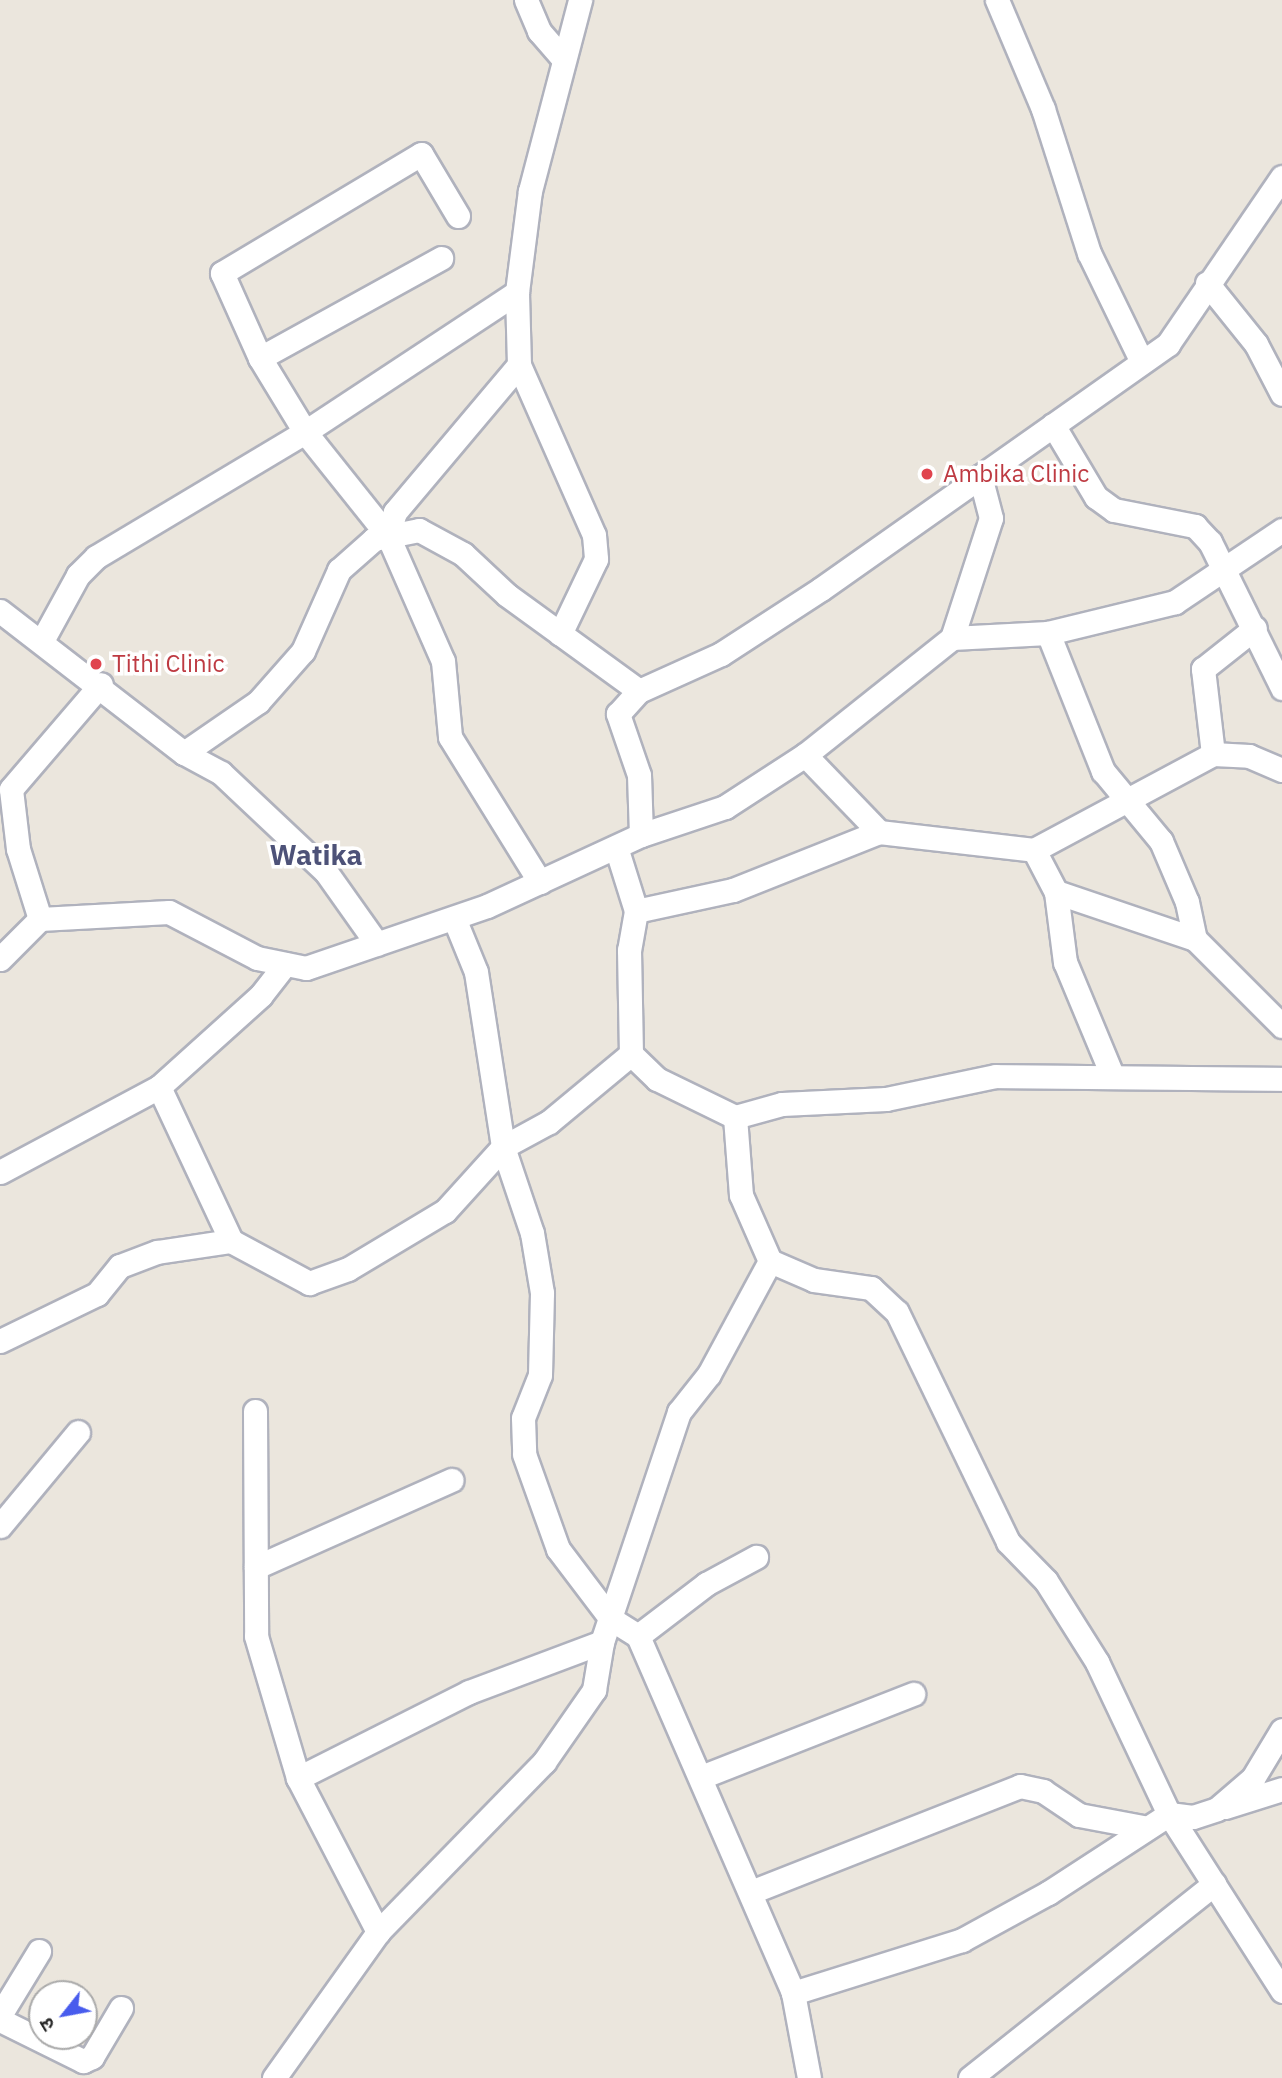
<!DOCTYPE html>
<meta charset="utf-8">
<style>
body{margin:0}
#map{position:relative;width:1282px;height:2078px;overflow:hidden;background:#ebe6dd;font-family:"IBM Plex Sans","Noto Sans Devanagari",sans-serif}
div>[style]{position:absolute}
.roads{filter:drop-shadow(2px 0 #b0b2bd) drop-shadow(-2px 0 #b0b2bd) drop-shadow(0 2px #b0b2bd) drop-shadow(0 -2px #b0b2bd)}
.minor>*{height:23px;margin:-11.5px;padding:0 11.5px;transform-origin:11.5px;border-radius:11.5px;background:#fff}
.dots>*{width:19px;height:19px;translate:-50% -50%;box-sizing:border-box;border:4px solid #fff;border-radius:50%}
span{translate:-50% -50%;white-space:nowrap;text-align:center;line-height:1.15;-webkit-text-stroke:7px #fff;paint-order:stroke}
.health-label{font-size:24px;color:#be3a42}
.left{translate:0 -50%;text-align:left}
.quarter-label{font-size:28px;color:#4d5278;font-weight:700}
.north{position:absolute;left:28px;top:1980px;width:70px;height:70px;box-sizing:border-box;background:#fff;border:2px solid #aaa;border-radius:50%;rotate:239deg;font-size:19px;font-weight:700;line-height:28px;text-align:center;color:#2a2a2a}
.north::after{content:'';display:block;margin:auto;width:24px;height:32px;background:#485ced;clip-path:polygon(50% 0,100% 100%,50% 72%,0 100%)}
</style>
<div id="map">
<div class="roads">
<div class="minor">
<div style="left:526px;top:0;width:34px;rotate:67deg"></div>
<div style="left:539px;top:31px;width:38px;rotate:49deg"></div>
<div style="left:997px;top:0;width:118px;rotate:67.1deg"></div>
<div style="left:1043px;top:109px;width:151px;rotate:72.3deg"></div>
<div style="left:1089px;top:253px;width:121px;rotate:64.1deg"></div>
<div style="left:458px;top:216px;width:72px;rotate:-120.8deg"></div>
<div style="left:421px;top:154px;width:232px;rotate:149.1deg"></div>
<div style="left:222px;top:273px;width:93px;rotate:65.9deg"></div>
<div style="left:260px;top:358px;width:87px;rotate:58.7deg"></div>
<div style="left:305px;top:432px;width:133px;rotate:51.4deg"></div>
<div style="left:388px;top:536px;width:137px;rotate:66.3deg"></div>
<div style="left:443px;top:661px;width:76px;rotate:84.7deg"></div>
<div style="left:450px;top:737px;width:171px;rotate:58.2deg"></div>
<div style="left:1207px;top:283px;width:78px;rotate:51.2deg"></div>
<div style="left:1256px;top:344px;width:56px;rotate:62.5deg"></div>
<div style="left:260px;top:358px;width:207px;rotate:-28.9deg"></div>
<div style="left:519px;top:365px;width:186px;rotate:66.2deg"></div>
<div style="left:594px;top:535px;width:24px;rotate:85deg"></div>
<div style="left:596px;top:559px;width:83px;rotate:115.6deg"></div>
<div style="left:1053px;top:425px;width:84px;rotate:59.2deg"></div>
<div style="left:1096px;top:497px;width:22px;rotate:36deg"></div>
<div style="left:1114px;top:510px;width:83px;rotate:11.2deg"></div>
<div style="left:1195px;top:526px;width:22px;rotate:47deg"></div>
<div style="left:1210px;top:542px;width:163px;rotate:63.7deg"></div>
<div style="left:388px;top:536px;width:25px;rotate:-74deg"></div>
<div style="left:395px;top:512px;width:192px;rotate:-49.9deg"></div>
<div style="left:519px;top:365px;width:73px;rotate:-91.6deg"></div>
<div style="left:517px;top:292px;width:102px;rotate:-82.7deg"></div>
<div style="left:530px;top:191px;width:197px;rotate:-75.3deg"></div>
<div style="left:0;top:611px;width:232px;rotate:37.7deg"></div>
<div style="left:184px;top:753px;width:90px;rotate:-34.6deg"></div>
<div style="left:258px;top:702px;width:68px;rotate:-48.6deg"></div>
<div style="left:303px;top:651px;width:89px;rotate:-66deg"></div>
<div style="left:339px;top:570px;width:47px;rotate:-41.5deg"></div>
<div style="left:374px;top:539px;width:46px;rotate:-11.3deg"></div>
<div style="left:419px;top:530px;width:50px;rotate:28.6deg"></div>
<div style="left:463px;top:554px;width:60px;rotate:43deg"></div>
<div style="left:507px;top:595px;width:163px;rotate:36deg"></div>
<div style="left:639px;top:691px;width:90px;rotate:-24.3deg"></div>
<div style="left:721px;top:654px;width:119px;rotate:-33deg"></div>
<div style="left:821px;top:589px;width:425px;rotate:-35.2deg"></div>
<div style="left:1168px;top:344px;width:202px;rotate:-55.7deg"></div>
<div style="left:1048px;top:633px;width:149px;rotate:68.3deg"></div>
<div style="left:1103px;top:771px;width:91px;rotate:50.4deg"></div>
<div style="left:1161px;top:841px;width:66px;rotate:66.9deg"></div>
<div style="left:1187px;top:902px;width:38px;rotate:78deg"></div>
<div style="left:952px;top:638px;width:126px;rotate:-72deg"></div>
<div style="left:991px;top:518px;width:43px;rotate:-104.7deg"></div>
<div style="left:43px;top:639px;width:73px;rotate:-61.3deg"></div>
<div style="left:78px;top:575px;width:25px;rotate:-45deg"></div>
<div style="left:96px;top:557px;width:244px;rotate:-30.9deg"></div>
<div style="left:305px;top:432px;width:254px;rotate:-33.4deg"></div>
<div style="left:184px;top:753px;width:42px;rotate:28.4deg"></div>
<div style="left:221px;top:773px;width:144px;rotate:43.3deg"></div>
<div style="left:326px;top:872px;width:88px;rotate:54.7deg"></div>
<div style="left:1213px;top:754px;width:86px;rotate:-96.7deg"></div>
<div style="left:1203px;top:669px;width:66px;rotate:-38.3deg"></div>
<div style="left:805px;top:755px;width:107px;rotate:46.1deg"></div>
<div style="left:641px;top:835px;width:89px;rotate:-18.4deg"></div>
<div style="left:725px;top:807px;width:95px;rotate:-33deg"></div>
<div style="left:805px;top:755px;width:188px;rotate:-38.5deg"></div>
<div style="left:952px;top:638px;width:96px;rotate:-3deg"></div>
<div style="left:1048px;top:633px;width:131px;rotate:-13.7deg"></div>
<div style="left:1175px;top:602px;width:129px;rotate:-33.9deg"></div>
<div style="left:616px;top:847px;width:67px;rotate:72.6deg"></div>
<div style="left:636px;top:911px;width:40px;rotate:100deg"></div>
<div style="left:629px;top:950px;width:104px;rotate:88.9deg"></div>
<div style="left:631px;top:1054px;width:36px;rotate:44deg"></div>
<div style="left:657px;top:1079px;width:87px;rotate:26deg"></div>
<div style="left:735px;top:1117px;width:49px;rotate:-15.5deg"></div>
<div style="left:782px;top:1104px;width:104px;rotate:-2.8deg"></div>
<div style="left:886px;top:1099px;width:112px;rotate:-11.8deg"></div>
<div style="left:996px;top:1076px;width:286px;rotate:0.6deg"></div>
<div style="left:1034px;top:850px;width:203px;rotate:-28.2deg"></div>
<div style="left:1213px;top:754px;width:36px;rotate:3deg"></div>
<div style="left:1249px;top:756px;width:36px;rotate:23deg"></div>
<div style="left:1056px;top:892px;width:147px;rotate:18.7deg"></div>
<div style="left:1195px;top:939px;width:123px;rotate:45deg"></div>
<div style="left:636px;top:911px;width:99px;rotate:-12.2deg"></div>
<div style="left:733px;top:890px;width:157px;rotate:-21.7deg"></div>
<div style="left:879px;top:832px;width:156px;rotate:6.6deg"></div>
<div style="left:1034px;top:850px;width:47px;rotate:62.4deg"></div>
<div style="left:1056px;top:892px;width:71px;rotate:82.7deg"></div>
<div style="left:1065px;top:962px;width:122px;rotate:67.4deg"></div>
<div style="left:454px;top:918px;width:58px;rotate:67.8deg"></div>
<div style="left:476px;top:972px;width:177px;rotate:81.2deg"></div>
<div style="left:503px;top:1147px;width:91px;rotate:71.4deg"></div>
<div style="left:532px;top:1233px;width:61px;rotate:80.5deg"></div>
<div style="left:542px;top:1293px;width:82px;rotate:91.4deg"></div>
<div style="left:540px;top:1375px;width:46px;rotate:111.6deg"></div>
<div style="left:523px;top:1418px;width:36px;rotate:88deg"></div>
<div style="left:524px;top:1454px;width:101px;rotate:70.3deg"></div>
<div style="left:558px;top:1549px;width:88px;rotate:52.9deg"></div>
<div style="left:611px;top:1619px;width:32px;rotate:32deg"></div>
<div style="left:638px;top:1636px;width:389px;rotate:66.5deg"></div>
<div style="left:793px;top:1993px;width:86px;rotate:79.3deg"></div>
<div style="left:40px;top:919px;width:129px;rotate:-3.1deg"></div>
<div style="left:169px;top:912px;width:99px;rotate:27.6deg"></div>
<div style="left:257px;top:958px;width:50px;rotate:11.5deg"></div>
<div style="left:306px;top:968px;width:191px;rotate:-18.9deg"></div>
<div style="left:487px;top:906px;width:170px;rotate:-24.8deg"></div>
<div style="left:641px;top:835px;width:60px;rotate:-91.9deg"></div>
<div style="left:639px;top:775px;width:65px;rotate:-109deg"></div>
<div style="left:618px;top:714px;width:31px;rotate:-48deg"></div>
<div style="left:0;top:959px;width:57px;rotate:-45deg"></div>
<div style="left:40px;top:919px;width:73px;rotate:-107.4deg"></div>
<div style="left:18px;top:849px;width:60px;rotate:-96.7deg"></div>
<div style="left:11px;top:789px;width:138px;rotate:-49.4deg"></div>
<div style="left:159px;top:1087px;width:170px;rotate:64.9deg"></div>
<div style="left:735px;top:1117px;width:78px;rotate:85.6deg"></div>
<div style="left:741px;top:1195px;width:72px;rotate:66.3deg"></div>
<div style="left:770px;top:1261px;width:48px;rotate:23.4deg"></div>
<div style="left:814px;top:1280px;width:58px;rotate:8deg"></div>
<div style="left:871px;top:1288px;width:35px;rotate:43deg"></div>
<div style="left:897px;top:1312px;width:255px;rotate:64.2deg"></div>
<div style="left:1008px;top:1542px;width:54px;rotate:45.7deg"></div>
<div style="left:1046px;top:1581px;width:96px;rotate:57.8deg"></div>
<div style="left:1097px;top:1662px;width:168px;rotate:64.7deg"></div>
<div style="left:1169px;top:1814px;width:24px;rotate:7deg"></div>
<div style="left:1193px;top:1817px;width:25px;rotate:-18deg"></div>
<div style="left:1217px;top:1809px;width:48px;rotate:-40.7deg"></div>
<div style="left:1253px;top:1778px;width:56px;rotate:-58.9deg"></div>
<div style="left:0;top:1172px;width:180px;rotate:-28.1deg"></div>
<div style="left:159px;top:1087px;width:137px;rotate:-42deg"></div>
<div style="left:261px;top:995px;width:39px;rotate:-52deg"></div>
<div style="left:0;top:1341px;width:108px;rotate:-25.9deg"></div>
<div style="left:97px;top:1294px;width:36px;rotate:-51deg"></div>
<div style="left:120px;top:1266px;width:40px;rotate:-21deg"></div>
<div style="left:157px;top:1252px;width:75px;rotate:-8.5deg"></div>
<div style="left:231px;top:1241px;width:89px;rotate:28.3deg"></div>
<div style="left:309px;top:1283px;width:41px;rotate:-19.7deg"></div>
<div style="left:348px;top:1269px;width:113px;rotate:-30.9deg"></div>
<div style="left:445px;top:1211px;width:86px;rotate:-47.8deg"></div>
<div style="left:503px;top:1147px;width:52px;rotate:-28.5deg"></div>
<div style="left:549px;top:1122px;width:107px;rotate:-39.7deg"></div>
<div style="left:255px;top:1411px;width:225px;rotate:89.7deg"></div>
<div style="left:256px;top:1636px;width:148px;rotate:73.5deg"></div>
<div style="left:298px;top:1778px;width:174px;rotate:62.5deg"></div>
<div style="left:0;top:1526px;width:122px;rotate:-50.3deg"></div>
<div style="left:256px;top:1567px;width:214px;rotate:-24deg"></div>
<div style="left:638px;top:1636px;width:86px;rotate:-37.4deg"></div>
<div style="left:706px;top:1584px;width:57px;rotate:-28.4deg"></div>
<div style="left:701px;top:1777px;width:228px;rotate:-21.4deg"></div>
<div style="left:298px;top:1778px;width:191px;rotate:-26.7deg"></div>
<div style="left:469px;top:1692px;width:142px;rotate:-20.6deg"></div>
<div style="left:1225px;top:1807px;width:60px;rotate:-17.5deg"></div>
<div style="left:751px;top:1892px;width:289px;rotate:-21.5deg"></div>
<div style="left:1020px;top:1786px;width:24px;rotate:12deg"></div>
<div style="left:1043px;top:1791px;width:43px;rotate:33.7deg"></div>
<div style="left:1079px;top:1815px;width:65px;rotate:10.6deg"></div>
<div style="left:793px;top:1993px;width:177px;rotate:-17.4deg"></div>
<div style="left:962px;top:1940px;width:98px;rotate:-28.7deg"></div>
<div style="left:1048px;top:1893px;width:145px;rotate:-33.1deg"></div>
<div style="left:1169px;top:1814px;width:210px;rotate:57.4deg"></div>
<div style="left:0;top:2015px;width:75px;rotate:-58.6deg"></div>
<div style="left:0;top:2020px;width:93px;rotate:26.3deg"></div>
<div style="left:83px;top:2061px;width:10px;rotate:-24deg"></div>
<div style="left:92px;top:2057px;width:57px;rotate:-59.4deg"></div>
<div style="left:274px;top:2078px;width:179px;rotate:-54.5deg"></div>
<div style="left:378px;top:1932px;width:238px;rotate:-45.7deg"></div>
<div style="left:544px;top:1762px;width:88px;rotate:-55.2deg"></div>
<div style="left:594px;top:1690px;width:49px;rotate:-80.5deg"></div>
<div style="left:602px;top:1642px;width:243px;rotate:-71.5deg"></div>
<div style="left:679px;top:1412px;width:48px;rotate:-51.7deg"></div>
<div style="left:709px;top:1374px;width:128px;rotate:-61.6deg"></div>
<div style="left:970px;top:2078px;width:312px;rotate:-38.5deg"></div>
</div>
</div>
<div class="dots">
<div style="left:927px;top:474px;background:#e0444e"></div>
<div style="left:96px;top:664px;background:#e0444e"></div>
</div>
<div class="health-label">
<span class="left" style="left:943px;top:474px">Ambika Clinic</span>
<span class="left" style="left:112px;top:664px">Tithi Clinic</span>
</div>
<div class="quarter-label">
<span style="left:316px;top:855px">Watika</span>
</div>
<div class="north">उ</div>
</div>
